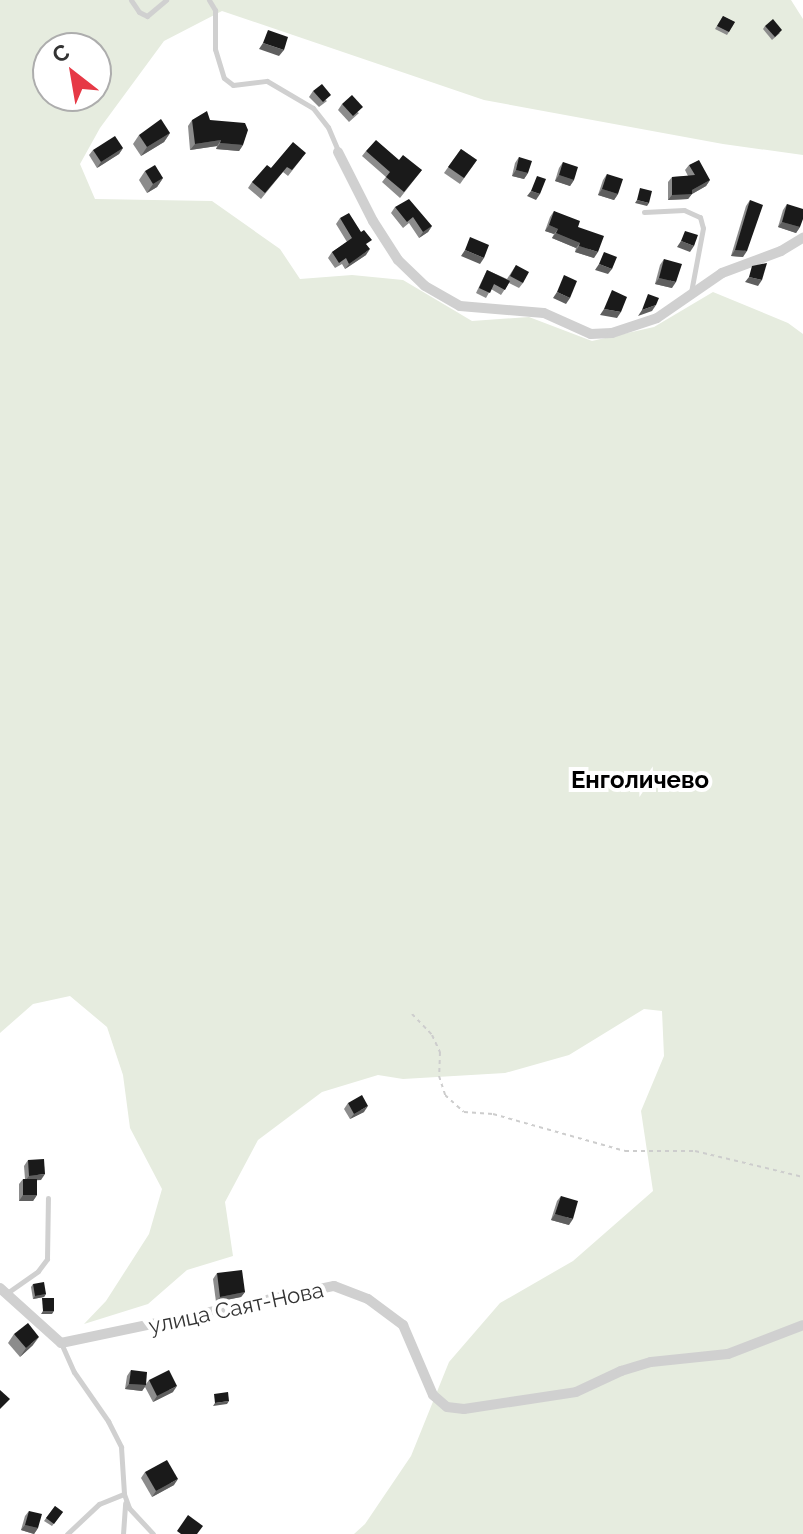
<!DOCTYPE html>
<meta charset="utf-8">
<style>
body{margin:0}
#map{position:relative;width:803px;height:1534px;overflow:hidden;background:#fff;font-family:Raleway,sans-serif}
div>[style]{position:absolute}
.green>*{inset:0;background:#e6ecdf}
.path>*{height:2px;margin-top:-1px;transform-origin:0;background:repeating-linear-gradient(90deg,#cdcdcd 0 4px,transparent 0 8px)}
.service>*{height:5px;margin:-2.5px;padding:0 2.5px;transform-origin:2.5px;border-radius:2.5px;background:#d0d0d0}
.minor>*{height:10px;margin:-5px;padding:0 5px;transform-origin:5px;border-radius:5px;background:#d0d0d0}
.wall>*{inset:0;background:#8c8c8c}
.shaded-wall>*{inset:0;background:#5f5f5f}
.building>*{inset:0;background:#1a1a1a}
span{translate:-50% -50%;white-space:nowrap;text-align:center;line-height:1.15;-webkit-text-stroke:8px #fff;paint-order:stroke}
.street-label{font-size:22px;color:#333}
.neighbourhood-label{font-size:24px;color:#000;font-weight:700}
.north{position:absolute;left:32px;top:32px;width:80px;height:80px;box-sizing:border-box;background:#fff;border:2px solid #adadad;border-radius:50%;rotate:329deg;font-size:22px;font-weight:700;line-height:32px;text-align:center;color:#333}
.north::after{content:'';display:block;margin:auto;width:28px;height:36px;background:#e63946;clip-path:polygon(50% 0,100% 100%,50% 72%,0 100%)}
</style>
<div id="map">
<div class="green">
<div style="clip-path:polygon(evenodd,0 0,791px 0,803px 19px,803px 155px,723px 144px,484px 100px,222px 11px,164px 41px,100px 128px,80px 164px,95px 199px,212px 201px,280px 249px,300px 279px,352px 275px,403px 280px,472px 321px,529px 317px,592px 341px,654px 327px,713px 292px,788px 323px,803px 334px,803px 1534px,354px 1534px,365px 1524px,411px 1456px,449px 1362px,500px 1303px,573px 1261px,653px 1191px,641px 1111px,664px 1056px,662px 1011px,644px 1009px,569px 1055px,505px 1073px,403px 1079px,378px 1075px,322px 1092px,258px 1140px,225px 1202px,233px 1256px,187px 1270px,148px 1304px,84px 1324px,106px 1301px,149px 1234px,162px 1189px,130px 1128px,123px 1075px,107px 1027px,70px 996px,33px 1004px,0 1033px,0 0,48px 48px,96px 48px,96px 96px,48px 96px,48px 48px)"></div>
</div>
<div class="path">
<div style="left:412px;top:1014px;width:29px;rotate:46deg"></div>
<div style="left:432px;top:1035px;width:19px;rotate:65deg"></div>
<div style="left:440px;top:1052px;width:24px;rotate:92deg"></div>
<div style="left:439px;top:1076px;width:20px;rotate:72deg"></div>
<div style="left:445px;top:1095px;width:25px;rotate:42deg"></div>
<div style="left:464px;top:1112px;width:29px;rotate:4deg"></div>
<div style="left:493px;top:1114px;width:137px;rotate:15.7deg"></div>
<div style="left:625px;top:1151px;width:70px"></div>
<div style="left:695px;top:1151px;width:111px;rotate:13.5deg"></div>
</div>
<div class="service">
<div style="left:131px;top:0;width:14px;rotate:56deg"></div>
<div style="left:139px;top:12px;width:9px;rotate:27deg"></div>
<div style="left:147px;top:16px;width:25px;rotate:-40deg"></div>
<div style="left:209px;top:0;width:12px;rotate:59deg"></div>
<div style="left:215px;top:10px;width:39px;rotate:90deg"></div>
<div style="left:215px;top:49px;width:30px;rotate:73deg"></div>
<div style="left:224px;top:78px;width:11px;rotate:38deg"></div>
<div style="left:233px;top:85px;width:34px;rotate:-7deg"></div>
<div style="left:267px;top:81px;width:53px;rotate:30.4deg"></div>
<div style="left:313px;top:108px;width:24px;rotate:52deg"></div>
<div style="left:328px;top:127px;width:26px;rotate:67deg"></div>
<div style="left:644px;top:212px;width:40px;rotate:-2.9deg"></div>
<div style="left:684px;top:210px;width:17px;rotate:24deg"></div>
<div style="left:700px;top:217px;width:11px;rotate:75deg"></div>
<div style="left:703px;top:228px;width:65px;rotate:100.6deg"></div>
<div style="left:7px;top:1293px;width:38px;rotate:-35deg"></div>
<div style="left:38px;top:1271px;width:15px;rotate:-53deg"></div>
<div style="left:47px;top:1259px;width:61px;rotate:-89.1deg"></div>
<div style="left:61px;top:1343px;width:32px;rotate:66deg"></div>
<div style="left:74px;top:1372px;width:60px;rotate:55.2deg"></div>
<div style="left:108px;top:1421px;width:29px;rotate:63deg"></div>
<div style="left:121px;top:1447px;width:47px;rotate:86.3deg"></div>
<div style="left:124px;top:1494px;width:15px;rotate:70deg"></div>
<div style="left:129px;top:1508px;width:35px;rotate:47deg"></div>
<div style="left:67px;top:1534px;width:44px;rotate:-43.2deg"></div>
<div style="left:99px;top:1504px;width:27px;rotate:-22deg"></div>
<div style="left:123px;top:1534px;width:31px;rotate:-86deg"></div>
</div>
<div class="minor">
<div style="left:338px;top:152px;width:77px;rotate:63.1deg"></div>
<div style="left:373px;top:221px;width:46px;rotate:57.3deg"></div>
<div style="left:398px;top:260px;width:37px;rotate:44deg"></div>
<div style="left:425px;top:286px;width:40px;rotate:29.7deg"></div>
<div style="left:460px;top:306px;width:84px;rotate:4.8deg"></div>
<div style="left:544px;top:313px;width:51px;rotate:24.1deg"></div>
<div style="left:591px;top:334px;width:21px;rotate:-3deg"></div>
<div style="left:612px;top:333px;width:47px;rotate:-18.4deg"></div>
<div style="left:657px;top:318px;width:79px;rotate:-34.7deg"></div>
<div style="left:722px;top:273px;width:63px;rotate:-20.4deg"></div>
<div style="left:781px;top:251px;width:26px;rotate:-31deg"></div>
<div style="left:0;top:1288px;width:82px;rotate:42deg"></div>
<div style="left:61px;top:1343px;width:279px;rotate:-11.8deg"></div>
<div style="left:334px;top:1286px;width:36px;rotate:21deg"></div>
<div style="left:368px;top:1299px;width:44px;rotate:36.6deg"></div>
<div style="left:403px;top:1325px;width:76px;rotate:66.8deg"></div>
<div style="left:433px;top:1395px;width:18px;rotate:41deg"></div>
<div style="left:447px;top:1407px;width:17px;rotate:7deg"></div>
<div style="left:464px;top:1409px;width:113px;rotate:-8.6deg"></div>
<div style="left:576px;top:1392px;width:50px;rotate:-25deg"></div>
<div style="left:621px;top:1371px;width:31px;rotate:-17deg"></div>
<div style="left:651px;top:1362px;width:77px;rotate:-5.9deg"></div>
<div style="left:728px;top:1354px;width:80px;rotate:-21.1deg"></div>
</div>
<div class="wall">
<div style="clip-path:polygon(723px 16px,735px 22px,727px 35px,715px 29px)"></div>
<div style="clip-path:polygon(765px 26px,780px 33px,772px 40px,763px 29px)"></div>
<div style="clip-path:polygon(313px 91px,327px 101px,319px 107px,309px 97px)"></div>
<div style="clip-path:polygon(342px 104px,359px 113px,349px 122px,338px 110px)"></div>
<div style="clip-path:polygon(192px 120px,210px 120px,243px 145px,239px 151px,216px 149px,217px 146px,190px 150px,188px 126px)"></div>
<div style="clip-path:polygon(170px 133px,164px 142px,141px 156px,133px 144px,139px 135px)"></div>
<div style="clip-path:polygon(123px 148px,119px 154px,97px 168px,89px 155px,93px 150px)"></div>
<div style="clip-path:polygon(461px 149px,477px 160px,460px 184px,444px 173px)"></div>
<div style="clip-path:polygon(366px 151px,399px 160px,422px 170px,400px 198px,382px 182px,386px 177px,362px 156px)"></div>
<div style="clip-path:polygon(519px 157px,528px 173px,524px 179px,512px 176px,515px 163px)"></div>
<div style="clip-path:polygon(302px 158px,288px 176px,283px 172px,261px 199px,248px 188px,252px 182px,271px 168px)"></div>
<div style="clip-path:polygon(563px 162px,574px 180px,570px 186px,555px 181px,559px 168px)"></div>
<div style="clip-path:polygon(689px 165px,710px 180px,706px 186px,692px 194px,688px 199px,668px 200px,668px 182px,672px 177px,688px 176px,685px 170px)"></div>
<div style="clip-path:polygon(145px 171px,163px 178px,157px 187px,147px 193px,139px 180px)"></div>
<div style="clip-path:polygon(607px 174px,618px 194px,614px 200px,598px 195px,603px 180px)"></div>
<div style="clip-path:polygon(750px 200px,743px 257px,731px 256px,746px 206px)"></div>
<div style="clip-path:polygon(787px 204px,800px 227px,796px 233px,778px 227px,783px 210px)"></div>
<div style="clip-path:polygon(395px 207px,432px 226px,428px 232px,419px 238px,409px 223px,403px 228px,391px 213px)"></div>
<div style="clip-path:polygon(554px 211px,578px 227px,594px 258px,575px 252px,576px 248px,552px 238px,554px 234px,545px 231px,550px 217px)"></div>
<div style="clip-path:polygon(340px 218px,367px 246px,366px 255px,345px 269px,342px 264px,335px 268px,328px 258px,332px 252px,347px 242px,336px 224px)"></div>
<div style="clip-path:polygon(664px 259px,672px 288px,655px 284px,660px 265px)"></div>
<div style="clip-path:polygon(516px 265px,523px 283px,519px 288px,509px 283px,501px 295px,491px 289px,486px 298px,476px 293px,487px 270px,507px 279px)"></div>
<div style="clip-path:polygon(348px 1103px,364px 1112px,350px 1119px,344px 1109px)"></div>
<div style="clip-path:polygon(28px 1160px,41px 1180px,37px 1180px,37px 1195px,33px 1201px,19px 1201px,19px 1184px,23px 1179px,25px 1179px,24px 1166px)"></div>
<div style="clip-path:polygon(561px 1196px,569px 1225px,551px 1220px,557px 1201px)"></div>
<div style="clip-path:polygon(217px 1273px,245px 1292px,241px 1297px,216px 1302px,213px 1279px)"></div>
<div style="clip-path:polygon(33px 1284px,46px 1294px,44px 1297px,33px 1299px,31px 1287px)"></div>
<div style="clip-path:polygon(14px 1334px,33px 1345px,20px 1357px,8px 1343px)"></div>
<div style="clip-path:polygon(131px 1370px,146px 1384px,149px 1380px,173px 1392px,153px 1402px,145px 1387px,142px 1391px,125px 1389px,127px 1376px)"></div>
<div style="clip-path:polygon(145px 1472px,174px 1485px,152px 1497px,141px 1478px)"></div>
<div style="clip-path:polygon(55px 1506px,63px 1512px,52px 1526px,44px 1521px)"></div>
<div style="clip-path:polygon(29px 1511px,38px 1528px,34px 1534px,21px 1530px,25px 1516px)"></div>
</div>
<div class="shaded-wall">
<div style="clip-path:polygon(263px 43px,284px 50px,279px 56px,259px 49px)"></div>
<div style="clip-path:polygon(170px 133px,164px 142px,141px 156px,147px 147px)"></div>
<div style="clip-path:polygon(221px 140px,217px 146px,190px 150px,195px 144px)"></div>
<div style="clip-path:polygon(220px 143px,243px 145px,239px 151px,216px 149px)"></div>
<div style="clip-path:polygon(123px 148px,119px 154px,97px 168px,101px 162px)"></div>
<div style="clip-path:polygon(516px 170px,528px 173px,524px 179px,512px 176px)"></div>
<div style="clip-path:polygon(559px 175px,574px 180px,570px 186px,555px 181px)"></div>
<div style="clip-path:polygon(163px 178px,157px 187px,147px 193px,153px 184px)"></div>
<div style="clip-path:polygon(710px 180px,706px 186px,692px 194px,688px 199px,668px 200px,672px 195px,692px 190px)"></div>
<div style="clip-path:polygon(602px 189px,618px 194px,614px 200px,598px 195px)"></div>
<div style="clip-path:polygon(531px 191px,540px 194px,536px 200px,527px 196px)"></div>
<div style="clip-path:polygon(637px 200px,649px 203px,647px 206px,635px 203px)"></div>
<div style="clip-path:polygon(782px 222px,800px 227px,796px 233px,778px 227px)"></div>
<div style="clip-path:polygon(549px 225px,558px 229px,554px 234px,545px 231px)"></div>
<div style="clip-path:polygon(432px 226px,428px 232px,419px 238px,423px 232px)"></div>
<div style="clip-path:polygon(556px 233px,580px 243px,576px 248px,552px 238px)"></div>
<div style="clip-path:polygon(681px 241px,694px 246px,690px 252px,677px 247px)"></div>
<div style="clip-path:polygon(579px 246px,598px 252px,594px 258px,575px 252px)"></div>
<div style="clip-path:polygon(370px 249px,366px 255px,345px 269px,349px 264px)"></div>
<div style="clip-path:polygon(465px 250px,484px 258px,480px 264px,461px 256px)"></div>
<div style="clip-path:polygon(735px 250px,747px 251px,743px 257px,731px 256px)"></div>
<div style="clip-path:polygon(599px 264px,612px 269px,608px 274px,595px 270px)"></div>
<div style="clip-path:polygon(749px 277px,762px 280px,758px 286px,745px 282px)"></div>
<div style="clip-path:polygon(659px 278px,676px 282px,672px 288px,655px 284px)"></div>
<div style="clip-path:polygon(557px 292px,570px 298px,566px 304px,553px 298px)"></div>
<div style="clip-path:polygon(656px 305px,652px 311px,638px 316px,642px 310px)"></div>
<div style="clip-path:polygon(604px 309px,621px 312px,617px 318px,600px 315px)"></div>
<div style="clip-path:polygon(368px 1106px,364px 1112px,350px 1119px,354px 1114px)"></div>
<div style="clip-path:polygon(45px 1174px,41px 1180px,25px 1181px,29px 1176px)"></div>
<div style="clip-path:polygon(23px 1195px,37px 1195px,33px 1201px,19px 1201px)"></div>
<div style="clip-path:polygon(555px 1214px,573px 1219px,569px 1225px,551px 1220px)"></div>
<div style="clip-path:polygon(245px 1292px,241px 1297px,216px 1302px,220px 1297px)"></div>
<div style="clip-path:polygon(46px 1294px,44px 1297px,33px 1299px,35px 1296px)"></div>
<div style="clip-path:polygon(43px 1311px,54px 1311px,52px 1314px,41px 1314px)"></div>
<div style="clip-path:polygon(39px 1337px,33px 1345px,20px 1357px,26px 1348px)"></div>
<div style="clip-path:polygon(129px 1384px,146px 1385px,142px 1391px,125px 1389px)"></div>
<div style="clip-path:polygon(177px 1386px,173px 1392px,153px 1402px,157px 1396px)"></div>
<div style="clip-path:polygon(229px 1401px,227px 1404px,213px 1406px,215px 1403px)"></div>
<div style="clip-path:polygon(178px 1479px,174px 1485px,152px 1497px,156px 1491px)"></div>
<div style="clip-path:polygon(25px 1525px,38px 1528px,34px 1534px,21px 1530px)"></div>
</div>
<div class="building">
<div style="clip-path:polygon(723px 16px,735px 22px,729px 32px,717px 26px)"></div>
<div style="clip-path:polygon(773px 19px,782px 30px,775px 37px,765px 26px)"></div>
<div style="clip-path:polygon(268px 30px,288px 37px,284px 50px,263px 43px)"></div>
<div style="clip-path:polygon(322px 84px,331px 95px,323px 102px,313px 91px)"></div>
<div style="clip-path:polygon(352px 95px,363px 107px,353px 116px,342px 104px)"></div>
<div style="clip-path:polygon(207px 111px,210px 120px,245px 123px,248px 130px,243px 145px,220px 143px,221px 140px,195px 144px,192px 120px)"></div>
<div style="clip-path:polygon(161px 119px,170px 133px,147px 147px,139px 135px)"></div>
<div style="clip-path:polygon(115px 136px,123px 148px,101px 162px,93px 150px)"></div>
<div style="clip-path:polygon(376px 140px,399px 160px,403px 155px,422px 170px,404px 192px,386px 177px,390px 172px,366px 151px)"></div>
<div style="clip-path:polygon(293px 142px,306px 153px,292px 170px,287px 167px,265px 193px,252px 182px,267px 165px,271px 168px)"></div>
<div style="clip-path:polygon(461px 149px,477px 160px,464px 178px,448px 167px)"></div>
<div style="clip-path:polygon(519px 157px,532px 161px,528px 173px,516px 170px)"></div>
<div style="clip-path:polygon(699px 160px,710px 180px,692px 190px,692px 194px,672px 195px,672px 177px,695px 175px,689px 165px)"></div>
<div style="clip-path:polygon(563px 162px,578px 167px,574px 180px,559px 175px)"></div>
<div style="clip-path:polygon(155px 165px,163px 178px,153px 184px,145px 171px)"></div>
<div style="clip-path:polygon(607px 174px,623px 179px,618px 194px,602px 189px)"></div>
<div style="clip-path:polygon(537px 176px,546px 179px,540px 194px,531px 191px)"></div>
<div style="clip-path:polygon(640px 188px,652px 191px,649px 203px,637px 200px)"></div>
<div style="clip-path:polygon(409px 199px,432px 226px,423px 232px,413px 217px,407px 222px,395px 207px)"></div>
<div style="clip-path:polygon(750px 200px,763px 205px,747px 251px,735px 250px)"></div>
<div style="clip-path:polygon(787px 204px,803px 209px,803px 219px,800px 227px,782px 222px)"></div>
<div style="clip-path:polygon(554px 211px,580px 221px,578px 227px,604px 236px,598px 252px,579px 246px,580px 243px,556px 233px,558px 229px,549px 225px)"></div>
<div style="clip-path:polygon(349px 213px,361px 232px,364px 230px,372px 240px,366px 244px,370px 249px,349px 264px,346px 258px,339px 263px,332px 252px,352px 238px,340px 218px)"></div>
<div style="clip-path:polygon(685px 231px,698px 235px,694px 246px,681px 241px)"></div>
<div style="clip-path:polygon(470px 237px,489px 245px,484px 258px,465px 250px)"></div>
<div style="clip-path:polygon(604px 252px,617px 257px,612px 269px,599px 264px)"></div>
<div style="clip-path:polygon(664px 259px,682px 264px,676px 282px,659px 278px)"></div>
<div style="clip-path:polygon(767px 263px,762px 280px,749px 277px,752px 266px)"></div>
<div style="clip-path:polygon(516px 265px,529px 272px,523px 283px,510px 276px)"></div>
<div style="clip-path:polygon(487px 270px,510px 281px,505px 290px,494px 284px,490px 293px,479px 288px)"></div>
<div style="clip-path:polygon(564px 275px,577px 281px,570px 298px,557px 292px)"></div>
<div style="clip-path:polygon(612px 290px,627px 297px,621px 312px,604px 309px)"></div>
<div style="clip-path:polygon(648px 294px,659px 298px,656px 305px,642px 310px)"></div>
<div style="clip-path:polygon(362px 1095px,368px 1106px,354px 1114px,348px 1103px)"></div>
<div style="clip-path:polygon(44px 1159px,45px 1174px,29px 1176px,28px 1160px)"></div>
<div style="clip-path:polygon(23px 1179px,37px 1179px,37px 1195px,23px 1195px)"></div>
<div style="clip-path:polygon(561px 1196px,578px 1201px,573px 1219px,555px 1214px)"></div>
<div style="clip-path:polygon(242px 1270px,245px 1292px,220px 1297px,217px 1273px)"></div>
<div style="clip-path:polygon(44px 1282px,46px 1294px,35px 1296px,33px 1284px)"></div>
<div style="clip-path:polygon(42px 1298px,54px 1298px,54px 1311px,43px 1311px)"></div>
<div style="clip-path:polygon(28px 1323px,39px 1337px,26px 1348px,14px 1334px)"></div>
<div style="clip-path:polygon(131px 1370px,147px 1372px,146px 1385px,129px 1384px)"></div>
<div style="clip-path:polygon(169px 1370px,177px 1386px,157px 1396px,149px 1380px)"></div>
<div style="clip-path:polygon(0 1390px,10px 1399px,0 1409px)"></div>
<div style="clip-path:polygon(228px 1392px,229px 1401px,215px 1403px,214px 1394px)"></div>
<div style="clip-path:polygon(167px 1460px,178px 1479px,156px 1491px,145px 1472px)"></div>
<div style="clip-path:polygon(55px 1506px,63px 1512px,54px 1524px,46px 1518px)"></div>
<div style="clip-path:polygon(29px 1511px,42px 1514px,38px 1528px,25px 1525px)"></div>
<div style="clip-path:polygon(188px 1515px,203px 1526px,197px 1534px,181px 1534px,177px 1531px)"></div>
</div>
<div class="street-label">
<span style="left:236px;top:1308px;rotate:-12deg">улица Саят-Нова</span>
</div>
<div class="neighbourhood-label">
<span style="left:640px;top:780px">Енголичево</span>
</div>
<div class="north">С</div>
</div>
